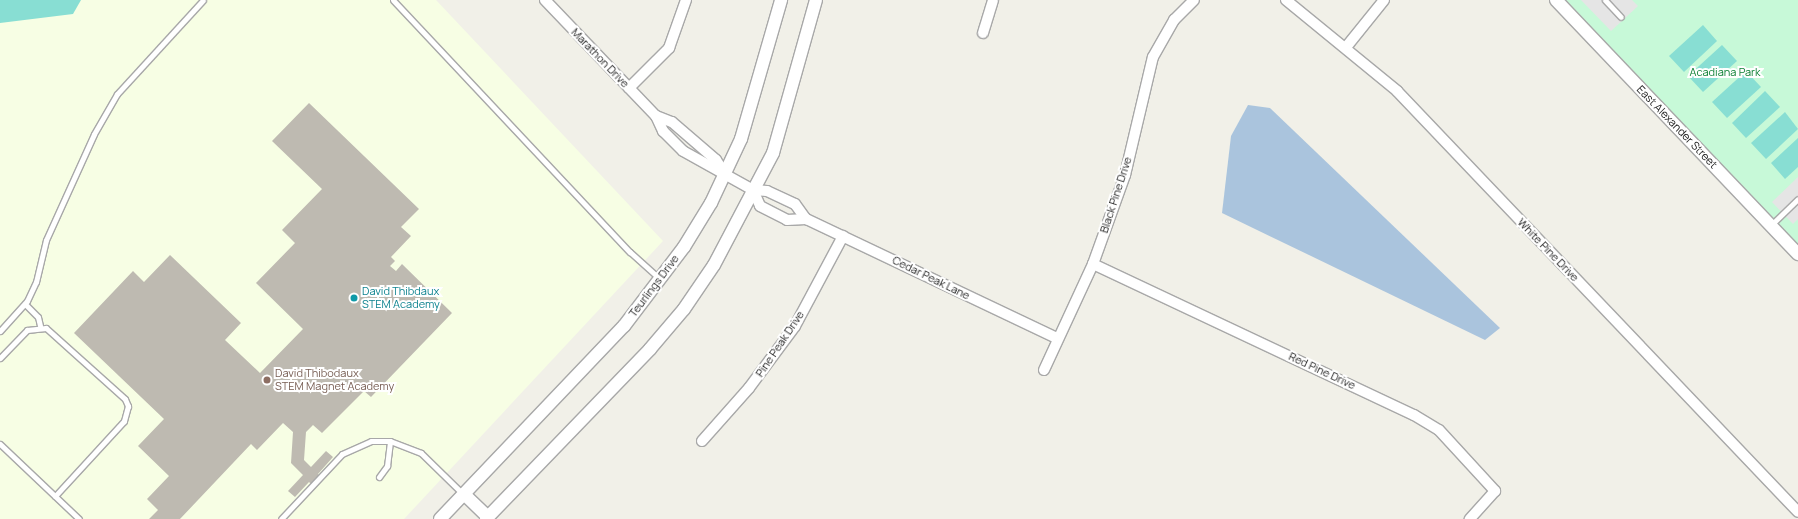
<!DOCTYPE html>
<style>
body{margin:0}
#map{position:relative;width:1798px;height:519px;overflow:hidden;background:#f1f0e8;font-family:Manrope,sans-serif}
div>[style]{position:absolute}
.education>*{inset:0;background:#f7fee4}
.park>*{inset:0;background:#c7f9d8}
.pitch>*{inset:0;background:#88ded3}
.parking>*{inset:0;background:#e5e5e5}
.water>*{inset:0;background:#aac4dd}
.building>*{inset:0;background:#bebab1}
.roads{filter:drop-shadow(1px 0 #a8a8a8) drop-shadow(-1px 0 #a8a8a8) drop-shadow(0 1px #a8a8a8) drop-shadow(0 -1px #a8a8a8)}
.service>*{height:5px;margin:-2.5px;padding:0 2.5px;transform-origin:2.5px;border-radius:2.5px;background:#fff}
.minor>*{height:10px;margin:-5px;padding:0 5px;transform-origin:5px;border-radius:5px;background:#fff}
.tertiary>*{height:12px;margin:-6px;padding:0 6px;transform-origin:6px;border-radius:6px;background:#fff}
.dots>*{width:11px;height:11px;translate:-50% -50%;box-sizing:border-box;border:2px solid #fff;border-radius:50%}
span{translate:-50% -50%;white-space:nowrap;text-align:center;line-height:1.15;-webkit-text-stroke:4px #fff;paint-order:stroke}
.street-label{font-size:11px;color:#212121}
.park-label{font-size:11px;color:#0e8035}
.culture-label{font-size:11px;color:#0d838f}
.left{translate:0 -50%;text-align:left}
.education-label{font-size:11px;color:#785e54}
</style>
<div id="map">
<div class="education">
<div style="clip-path:polygon(0 0,436px 0,663px 241px,404px 519px,0 519px)"></div>
</div>
<div class="park">
<div style="clip-path:polygon(1558px 0,1798px 0,1798px 254px)"></div>
</div>
<div class="pitch">
<div style="clip-path:polygon(0 0,81px 0,73px 14px,0 23px)"></div>
<div style="clip-path:polygon(1703px 25px,1717px 41px,1684px 72px,1669px 56px)"></div>
<div style="clip-path:polygon(1722px 45px,1737px 61px,1703px 92px,1688px 76px)"></div>
<div style="clip-path:polygon(1746px 71px,1761px 87px,1727px 118px,1712px 102px)"></div>
<div style="clip-path:polygon(1765px 91px,1780px 107px,1746px 138px,1732px 123px)"></div>
<div style="clip-path:polygon(1785px 112px,1798px 129px,1766px 159px,1751px 143px)"></div>
<div style="clip-path:polygon(1798px 138px,1798px 167px,1785px 179px,1771px 163px)"></div>
</div>
<div class="parking">
<div style="clip-path:polygon(1581px 0,1632px 0,1638px 6px,1611px 31px)"></div>
<div style="clip-path:polygon(1798px 177px,1798px 219px,1793px 224px,1772px 202px)"></div>
</div>
<div class="water">
<div style="clip-path:polygon(1248px 105px,1270px 108px,1500px 328px,1485px 340px,1222px 213px,1231px 136px)"></div>
</div>
<div class="building">
<div style="clip-path:polygon(309px 103px,419px 209px,401px 227px,411px 236px,391px 257px,395px 261px,390px 266px,396px 271px,402px 264px,452px 313px,371px 397px,364px 391px,322px 433px,313px 425px,306px 432px,304px 460px,311px 467px,326px 451px,333px 457px,318px 474px,321px 477px,313px 486px,309px 482px,295px 497px,288px 491px,303px 475px,291px 463px,293px 432px,283px 423px,257px 450px,251px 444px,180px 519px,149px 519px,158px 510px,147px 499px,169px 476px,138px 446px,164px 419px,74px 333px,133px 271px,144px 282px,170px 255px,241px 323px,225px 340px,260px 373px,303px 329px,256px 283px,295px 243px,282px 230px,322px 189px,272px 141px)"></div>
</div>
<div class="roads">
<div class="service">
<div style="left:393px;top:0;width:346px;rotate:46.8deg"></div>
<div style="left:630px;top:252px;width:40px;rotate:42deg"></div>
<div style="left:1605px;top:0;width:23px;rotate:47deg"></div>
<div style="left:1771px;top:225px;width:37px;rotate:-44deg"></div>
<div style="left:25px;top:304px;width:18px;rotate:45deg"></div>
<div style="left:38px;top:317px;width:9px;rotate:77deg"></div>
<div style="left:0;top:331px;width:40px;rotate:-48deg"></div>
<div style="left:27px;top:301px;width:21px;rotate:-65deg"></div>
<div style="left:36px;top:282px;width:43px;rotate:-76.6deg"></div>
<div style="left:46px;top:240px;width:116px;rotate:-65.6deg"></div>
<div style="left:94px;top:134px;width:46px;rotate:-60.1deg"></div>
<div style="left:117px;top:94px;width:127px;rotate:-47.5deg"></div>
<div style="left:0;top:358px;width:39px;rotate:-46deg"></div>
<div style="left:27px;top:330px;width:19px;rotate:-6deg"></div>
<div style="left:46px;top:328px;width:106px;rotate:41.9deg"></div>
<div style="left:125px;top:399px;width:8px;rotate:67deg"></div>
<div style="left:128px;top:406px;width:16px;rotate:105deg"></div>
<div style="left:124px;top:421px;width:102px;rotate:132.6deg"></div>
<div style="left:0;top:444px;width:109px;rotate:43.5deg"></div>
<div style="left:379px;top:477px;width:14px;rotate:-54deg"></div>
<div style="left:387px;top:466px;width:25px;rotate:-83deg"></div>
<div style="left:281px;top:519px;width:89px;rotate:-46.8deg"></div>
<div style="left:342px;top:454px;width:32px;rotate:-24deg"></div>
<div style="left:371px;top:441px;width:19px"></div>
<div style="left:390px;top:441px;width:33px;rotate:21deg"></div>
<div style="left:421px;top:453px;width:59px;rotate:44.3deg"></div>
</div>
<div class="minor">
<div style="left:545px;top:0;width:161px;rotate:46.3deg"></div>
<div style="left:656px;top:116px;width:17px;rotate:65deg"></div>
<div style="left:663px;top:131px;width:28px;rotate:45deg"></div>
<div style="left:683px;top:151px;width:80px;rotate:29.1deg"></div>
<div style="left:753px;top:190px;width:14px;rotate:4deg"></div>
<div style="left:767px;top:191px;width:31px;rotate:25deg"></div>
<div style="left:795px;top:204px;width:19px;rotate:54deg"></div>
<div style="left:1286px;top:0;width:144px;rotate:39.3deg"></div>
<div style="left:1397px;top:91px;width:581px;rotate:46.39deg"></div>
<div style="left:983px;top:33px;width:34px;rotate:-73deg"></div>
<div style="left:1347px;top:46px;width:59px;rotate:-51.2deg"></div>
<div style="left:629px;top:88px;width:57px;rotate:-45deg"></div>
<div style="left:669px;top:48px;width:51px;rotate:-70.5deg"></div>
<div style="left:656px;top:116px;width:17px;rotate:21deg"></div>
<div style="left:672px;top:122px;width:58px;rotate:40.8deg"></div>
<div style="left:716px;top:160px;width:17px;rotate:57deg"></div>
<div style="left:753px;top:190px;width:17px;rotate:66deg"></div>
<div style="left:760px;top:206px;width:30px;rotate:27deg"></div>
<div style="left:787px;top:220px;width:19px;rotate:-3deg"></div>
<div style="left:806px;top:219px;width:278px;rotate:25.4deg"></div>
<div style="left:1093px;top:264px;width:355px;rotate:25.2deg"></div>
<div style="left:1414px;top:415px;width:29px;rotate:31deg"></div>
<div style="left:1439px;top:430px;width:83px;rotate:47.4deg"></div>
<div style="left:1495px;top:491px;width:38px;rotate:132deg"></div>
<div style="left:1044px;top:370px;width:117px;rotate:-65.2deg"></div>
<div style="left:1093px;top:264px;width:95px;rotate:-70.2deg"></div>
<div style="left:1125px;top:175px;width:121px;rotate:-76.7deg"></div>
<div style="left:1153px;top:57px;width:43px;rotate:-60.4deg"></div>
<div style="left:1174px;top:20px;width:28px;rotate:-45deg"></div>
<div style="left:702px;top:441px;width:71px;rotate:-48.4deg"></div>
<div style="left:749px;top:388px;width:77px;rotate:-53.4deg"></div>
<div style="left:795px;top:326px;width:102px;rotate:-61.9deg"></div>
</div>
<div class="tertiary">
<div style="left:1556px;top:0;width:351px;rotate:46.4deg"></div>
<div style="left:464px;top:494px;width:33px;rotate:44deg"></div>
<div style="left:440px;top:519px;width:267px;rotate:-46.4deg"></div>
<div style="left:624px;top:326px;width:99px;rotate:-52.8deg"></div>
<div style="left:684px;top:247px;width:52px;rotate:-58.5deg"></div>
<div style="left:711px;top:203px;width:71px;rotate:-64.9deg"></div>
<div style="left:741px;top:139px;width:145px;rotate:-73.9deg"></div>
<div style="left:486px;top:519px;width:236px;rotate:-46deg"></div>
<div style="left:650px;top:349px;width:52px;rotate:-49.6deg"></div>
<div style="left:684px;top:309px;width:53px;rotate:-55.7deg"></div>
<div style="left:714px;top:265px;width:127px;rotate:-62.2deg"></div>
<div style="left:773px;top:153px;width:159px;rotate:-74.3deg"></div>
</div>
</div>
<div class="dots">
<div style="left:354px;top:298px;background:#0f9aa8"></div>
<div style="left:267px;top:380px;background:#8d6e63"></div>
</div>
<div class="street-label">
<span style="left:600px;top:58px;rotate:46deg">Marathon Drive</span>
<span style="left:1677px;top:127px;rotate:46deg">East Alexander Street</span>
<span style="left:1116px;top:195px;rotate:-72deg">Black Pine Drive</span>
<span style="left:1548px;top:250px;rotate:46deg">White Pine Drive</span>
<span style="left:931px;top:278px;rotate:26deg">Cedar Peak Lane</span>
<span style="left:654px;top:286px;rotate:-53deg">Teurlings Drive</span>
<span style="left:780px;top:344px;rotate:-56deg">Pine Peak Drive</span>
<span style="left:1322px;top:371px;rotate:25deg">Red Pine Drive</span>
</div>
<div class="park-label">
<span style="left:1725px;top:72px">Acadiana Park</span>
</div>
<div class="culture-label">
<span class="left" style="left:362px;top:298px">David Thibdaux<br>STEM Academy</span>
</div>
<div class="education-label">
<span class="left" style="left:275px;top:380px">David Thibodaux<br>STEM Magnet Academy</span>
</div>
</div>
